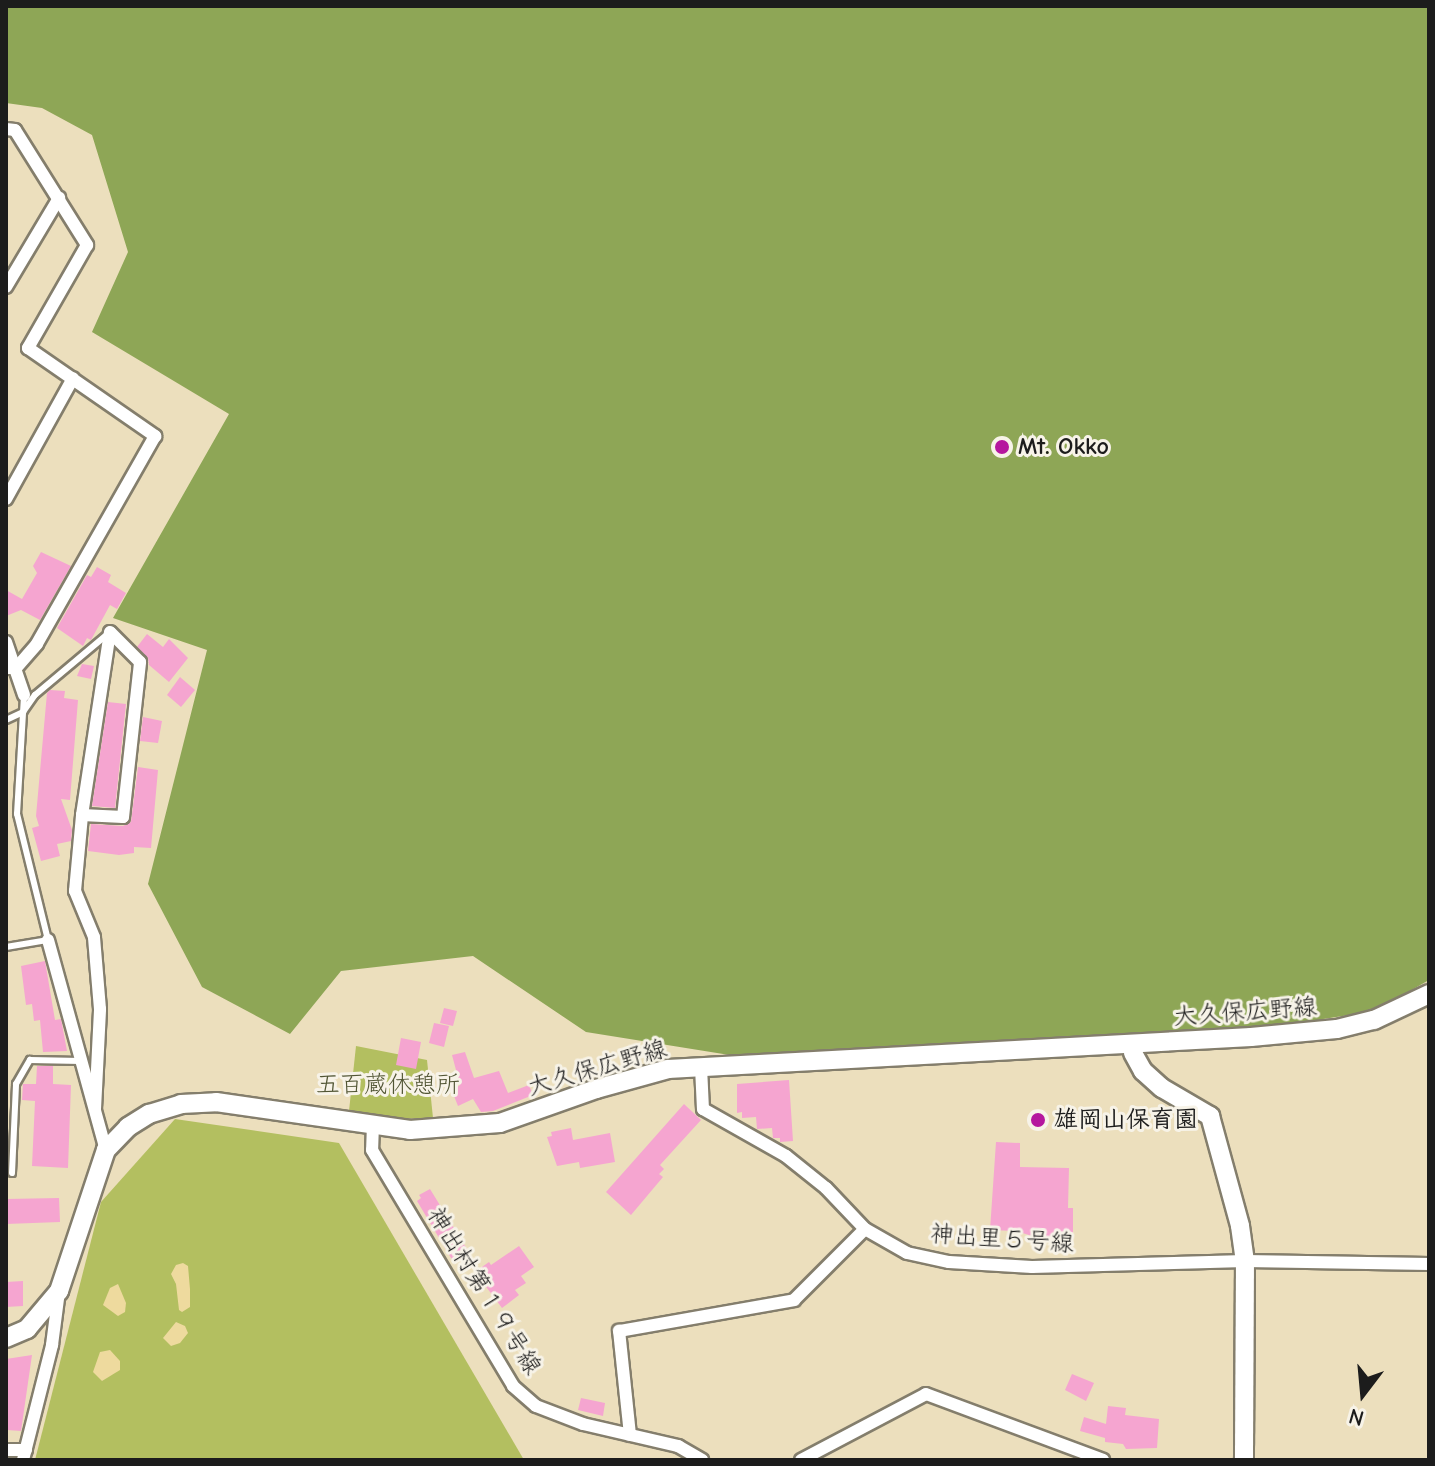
<!DOCTYPE html>
<meta charset="utf-8">
<style>
body{margin:0}
#map{position:relative;width:1435px;height:1466px;overflow:hidden;background:#ecdfbd;font-family:"Comic Neue","Klee One",sans-serif}
div>[style]{position:absolute}
.green>*{inset:0;background:#b3bf60}
.forest>*{inset:0;background:#8ea656}
.sand>*{inset:0;background:#eeda9e}
.building>*{inset:0;background:#f5a5d0}
.roads{filter:drop-shadow(2px 0 #847e6c) drop-shadow(-2px 0 #847e6c) drop-shadow(0 2px #847e6c) drop-shadow(0 -2px #847e6c)}
.lane>*{height:6px;margin:-3px;padding:0 3px;transform-origin:3px;border-radius:3px;background:#fff}
.street>*{height:12px;margin:-6px;padding:0 6px;transform-origin:6px;border-radius:6px;background:#fff}
.secondary>*{height:18px;margin:-9px;padding:0 9px;transform-origin:9px;border-radius:9px;background:#fff}
.dots>*{width:22px;height:22px;translate:-50% -50%;box-sizing:border-box;border:4px solid #f7f3e8;border-radius:50%}
span{translate:-50% -50%;white-space:nowrap;text-align:center;line-height:1.15;-webkit-text-stroke:6px #f7f3e8;paint-order:stroke}
.poi-label{font-size:24px;color:#1c1c1c;font-weight:700}
.left{translate:0 -50%;text-align:left}
.street-label{font-size:24px;color:#1c1c1c}
.park-label{font-size:24px;color:#515534}
.frame{position:absolute;inset:0;border:8px solid #1c1c1c;pointer-events:none}
.north{position:absolute;left:1323px;top:1354px;width:80px;height:80px;-webkit-text-stroke:6px #f7f3e8;paint-order:stroke;rotate:196deg;font-size:22px;font-weight:700;line-height:32px;text-align:center;color:#1c1c1c}
.north::after{content:'';display:block;margin:auto;width:28px;height:36px;background:#1c1c1c;clip-path:polygon(50% 0,100% 100%,50% 72%,0 100%)}
</style>
<div id="map">
<div class="green">
<div style="clip-path:polygon(356px 1046px,427px 1060px,433px 1118px,398px 1119px,349px 1111px)"></div>
<div style="clip-path:polygon(175px 1119px,339px 1143px,524px 1460px,35px 1460px,101px 1202px)"></div>
</div>
<div class="forest">
<div style="clip-path:polygon(6px 6px,1429px 6px,1429px 980px,1375px 1011px,1252px 1030px,742px 1057px,586px 1032px,473px 956px,341px 971px,290px 1034px,202px 987px,148px 884px,207px 650px,113px 618px,229px 414px,92px 332px,128px 252px,92px 135px,42px 108px,6px 103px)"></div>
</div>
<div class="sand">
<div style="clip-path:polygon(183px 1263px,188px 1266px,190px 1289px,190px 1307px,182px 1312px,179px 1310px,176px 1284px,171px 1274px,176px 1265px)"></div>
<div style="clip-path:polygon(118px 1284px,126px 1303px,125px 1312px,118px 1316px,103px 1305px,110px 1288px)"></div>
<div style="clip-path:polygon(176px 1322px,185px 1326px,188px 1333px,180px 1343px,171px 1346px,163px 1338px)"></div>
<div style="clip-path:polygon(110px 1350px,120px 1361px,120px 1370px,102px 1381px,93px 1372px,100px 1352px)"></div>
</div>
<div class="building">
<div style="clip-path:polygon(41px 552px,71px 566px,40px 620px,21px 610px,6px 616px,6px 590px,22px 599px,37px 573px,33px 566px)"></div>
<div style="clip-path:polygon(97px 567px,111px 575px,108px 582px,126px 593px,117px 609px,110px 605px,91px 640px,87px 638px,83px 646px,57px 628px,87px 575px,91px 577px)"></div>
<div style="clip-path:polygon(147px 634px,163px 647px,169px 639px,188px 658px,169px 682px,149px 665px,148px 658px,137px 647px)"></div>
<div style="clip-path:polygon(82px 664px,94px 666px,91px 679px,77px 676px)"></div>
<div style="clip-path:polygon(180px 677px,195px 690px,181px 707px,167px 695px)"></div>
<div style="clip-path:polygon(50px 690px,65px 691px,64px 698px,78px 700px,70px 800px,61px 799px,72px 830px,71px 841px,57px 844px,60px 856px,41px 861px,32px 828px,39px 826px,36px 816px,47px 693px)"></div>
<div style="clip-path:polygon(108px 702px,126px 704px,115px 808px,92px 806px)"></div>
<div style="clip-path:polygon(143px 717px,162px 721px,158px 743px,140px 741px)"></div>
<div style="clip-path:polygon(138px 767px,158px 770px,151px 848px,134px 847px,134px 853px,119px 855px,88px 851px,91px 824px,123px 826px,131px 822px)"></div>
<div style="clip-path:polygon(45px 961px,55px 1020px,61px 1019px,67px 1051px,43px 1052px,40px 1020px,34px 1021px,32px 1004px,26px 1005px,21px 966px)"></div>
<div style="clip-path:polygon(444px 1008px,457px 1011px,453px 1026px,440px 1023px)"></div>
<div style="clip-path:polygon(434px 1023px,449px 1026px,444px 1047px,429px 1043px)"></div>
<div style="clip-path:polygon(401px 1038px,421px 1042px,416px 1069px,396px 1065px)"></div>
<div style="clip-path:polygon(465px 1052px,474px 1078px,499px 1071px,508px 1093px,529px 1085px,533px 1095px,493px 1111px,481px 1112px,473px 1099px,458px 1106px,452px 1091px,460px 1085px,452px 1055px)"></div>
<div style="clip-path:polygon(37px 1066px,53px 1066px,53px 1084px,71px 1085px,68px 1168px,32px 1166px,35px 1101px,22px 1100px,23px 1084px,36px 1084px)"></div>
<div style="clip-path:polygon(789px 1080px,793px 1141px,780px 1142px,780px 1138px,773px 1138px,772px 1128px,757px 1129px,756px 1117px,742px 1118px,742px 1112px,737px 1113px,737px 1084px)"></div>
<div style="clip-path:polygon(684px 1104px,701px 1120px,660px 1165px,664px 1169px,659px 1174px,663px 1177px,631px 1215px,606px 1192px)"></div>
<div style="clip-path:polygon(571px 1128px,573px 1140px,610px 1133px,615px 1162px,580px 1168px,579px 1162px,557px 1166px,547px 1137px,552px 1136px,551px 1132px)"></div>
<div style="clip-path:polygon(996px 1142px,1020px 1143px,1020px 1167px,1069px 1168px,1068px 1208px,1073px 1208px,1073px 1234px,1042px 1239px,1016px 1231px,990px 1230px)"></div>
<div style="clip-path:polygon(430px 1189px,470px 1254px,454px 1263px,417px 1201px,421px 1198px,419px 1195px)"></div>
<div style="clip-path:polygon(59px 1198px,60px 1222px,6px 1224px,6px 1199px)"></div>
<div style="clip-path:polygon(519px 1246px,534px 1267px,521px 1276px,526px 1283px,515px 1290px,519px 1295px,502px 1308px,475px 1272px,489px 1262px,491px 1265px)"></div>
<div style="clip-path:polygon(23px 1281px,23px 1306px,6px 1307px,6px 1282px)"></div>
<div style="clip-path:polygon(32px 1355px,21px 1431px,7px 1430px,6px 1359px)"></div>
<div style="clip-path:polygon(1072px 1374px,1094px 1383px,1086px 1401px,1065px 1390px)"></div>
<div style="clip-path:polygon(581px 1398px,605px 1403px,603px 1416px,578px 1410px)"></div>
<div style="clip-path:polygon(1108px 1406px,1126px 1408px,1125px 1415px,1159px 1419px,1157px 1448px,1126px 1449px,1123px 1444px,1105px 1442px,1105px 1438px,1080px 1431px,1084px 1417px,1106px 1424px)"></div>
</div>
<div class="roads">
<div class="lane">
<div style="left:6px;top:720px;width:19px;rotate:-25deg"></div>
<div style="left:23px;top:712px;width:21px;rotate:-55deg"></div>
<div style="left:35px;top:695px;width:97px;rotate:-40deg"></div>
<div style="left:6px;top:947px;width:43px;rotate:-9.5deg"></div>
<div style="left:48px;top:940px;width:130px;rotate:-103.8deg"></div>
<div style="left:17px;top:814px;width:119px;rotate:-86.6deg"></div>
<div style="left:12px;top:1173px;width:89px;rotate:-87.4deg"></div>
<div style="left:16px;top:1084px;width:28px;rotate:-60deg"></div>
<div style="left:30px;top:1060px;width:51px;rotate:1.1deg"></div>
</div>
<div class="street">
<div style="left:6px;top:129px;width:9px;rotate:6deg"></div>
<div style="left:15px;top:130px;width:136px;rotate:57.9deg"></div>
<div style="left:87px;top:245px;width:119px;rotate:119.8deg"></div>
<div style="left:28px;top:348px;width:155px;rotate:34.7deg"></div>
<div style="left:155px;top:436px;width:239px;rotate:119.6deg"></div>
<div style="left:37px;top:644px;width:32px;rotate:131deg"></div>
<div style="left:16px;top:668px;width:10px;rotate:180deg"></div>
<div style="left:6px;top:287px;width:104px;rotate:-59.2deg"></div>
<div style="left:6px;top:499px;width:138px;rotate:-61deg"></div>
<div style="left:6px;top:642px;width:56px;rotate:71.2deg"></div>
<div style="left:82px;top:815px;width:41px;rotate:2.8deg"></div>
<div style="left:123px;top:817px;width:156px;rotate:-83.7deg"></div>
<div style="left:140px;top:662px;width:42px;rotate:-135deg"></div>
<div style="left:48px;top:940px;width:218px;rotate:74.6deg"></div>
<div style="left:701px;top:1067px;width:42px;rotate:87.3deg"></div>
<div style="left:703px;top:1109px;width:95px;rotate:29.5deg"></div>
<div style="left:786px;top:1156px;width:51px;rotate:38.7deg"></div>
<div style="left:826px;top:1188px;width:57px;rotate:46.4deg"></div>
<div style="left:95px;top:1109px;width:100px;rotate:-87.1deg"></div>
<div style="left:100px;top:1009px;width:72px;rotate:-94.8deg"></div>
<div style="left:94px;top:937px;width:50px;rotate:-112.4deg"></div>
<div style="left:75px;top:891px;width:76px;rotate:-84.7deg"></div>
<div style="left:82px;top:815px;width:185px;rotate:-81.3deg"></div>
<div style="left:373px;top:1124px;width:26px;rotate:92deg"></div>
<div style="left:372px;top:1150px;width:275px;rotate:59.1deg"></div>
<div style="left:513px;top:1386px;width:30px;rotate:41deg"></div>
<div style="left:536px;top:1406px;width:50px;rotate:21deg"></div>
<div style="left:583px;top:1424px;width:98px;rotate:13deg"></div>
<div style="left:678px;top:1446px;width:28px;rotate:30deg"></div>
<div style="left:630px;top:1435px;width:105px;rotate:-96deg"></div>
<div style="left:619px;top:1331px;width:178px;rotate:-10deg"></div>
<div style="left:794px;top:1300px;width:100px;rotate:-45deg"></div>
<div style="left:865px;top:1229px;width:48px;rotate:29.7deg"></div>
<div style="left:907px;top:1253px;width:43px;rotate:12.1deg"></div>
<div style="left:949px;top:1262px;width:83px;rotate:3.4deg"></div>
<div style="left:1032px;top:1267px;width:213px;rotate:-1.6deg"></div>
<div style="left:1245px;top:1261px;width:184px;rotate:0.9deg"></div>
<div style="left:6px;top:1450px;width:20px"></div>
<div style="left:23px;top:1460px;width:119px;rotate:-75.8deg"></div>
<div style="left:52px;top:1345px;width:54px;rotate:-82.6deg"></div>
<div style="left:801px;top:1460px;width:141px;rotate:-27.8deg"></div>
<div style="left:926px;top:1394px;width:189px;rotate:20.4deg"></div>
</div>
<div class="secondary">
<div style="left:1133px;top:1053px;width:21px;rotate:61deg"></div>
<div style="left:1143px;top:1071px;width:25px;rotate:42deg"></div>
<div style="left:1162px;top:1088px;width:56px;rotate:30.3deg"></div>
<div style="left:1210px;top:1116px;width:114px;rotate:74.7deg"></div>
<div style="left:1240px;top:1226px;width:35px;rotate:82deg"></div>
<div style="left:1245px;top:1261px;width:199px;rotate:90.3deg"></div>
<div style="left:6px;top:1338px;width:23px;rotate:-23deg"></div>
<div style="left:27px;top:1329px;width:50px;rotate:-49.9deg"></div>
<div style="left:59px;top:1291px;width:149px;rotate:-71.6deg"></div>
<div style="left:106px;top:1150px;width:32px;rotate:-46deg"></div>
<div style="left:128px;top:1127px;width:25px;rotate:-32deg"></div>
<div style="left:149px;top:1114px;width:34px;rotate:-17deg"></div>
<div style="left:181px;top:1104px;width:35px;rotate:-3deg"></div>
<div style="left:216px;top:1102px;width:196px;rotate:8.2deg"></div>
<div style="left:410px;top:1130px;width:90px;rotate:-4.4deg"></div>
<div style="left:500px;top:1123px;width:102px;rotate:-19.5deg"></div>
<div style="left:596px;top:1089px;width:75px;rotate:-15.5deg"></div>
<div style="left:668px;top:1069px;width:584px;rotate:-3.14deg"></div>
<div style="left:1251px;top:1037px;width:86px;rotate:-5.3deg"></div>
<div style="left:1337px;top:1029px;width:38px;rotate:-14deg"></div>
<div style="left:1374px;top:1020px;width:61px;rotate:-25.3deg"></div>
</div>
</div>
<div class="dots">
<div style="left:1002px;top:447px;background:#b5179e"></div>
<div style="left:1038px;top:1120px;background:#b5179e"></div>
</div>
<div class="poi-label">
<span class="left" style="left:1018px;top:447px">Mt. Okko</span>
<span class="left" style="left:1054px;top:1120px">雄岡山保育園</span>
</div>
<div class="street-label">
<span style="left:1245px;top:1012px;rotate:-4deg">大久保広野線</span>
<span style="left:597px;top:1068px;rotate:-16deg">大久保広野線</span>
<span style="left:1002px;top:1239px;rotate:4deg">神出里５号線</span>
<span style="left:484px;top:1291px;rotate:58deg">神出村第１９号線</span>
</div>
<div class="park-label">
<span style="left:388px;top:1085px">五百蔵休憩所</span>
</div>
<div class="frame"></div>
<div class="north">N</div>
</div>
